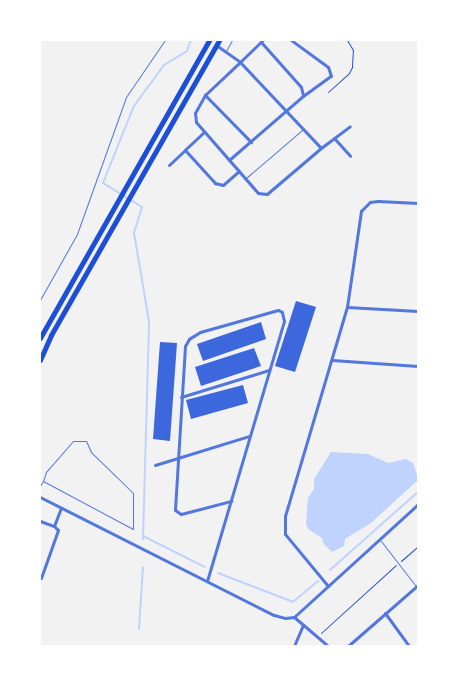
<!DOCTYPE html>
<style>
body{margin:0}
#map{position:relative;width:458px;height:686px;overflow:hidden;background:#f2f2f2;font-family:Jost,sans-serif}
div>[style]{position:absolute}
.water>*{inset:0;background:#bfd3fe}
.stream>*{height:2px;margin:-1px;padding:0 1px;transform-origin:1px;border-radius:1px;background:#bfd3fe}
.building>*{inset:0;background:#3d67dc}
.path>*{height:1px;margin:-0.5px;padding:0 0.5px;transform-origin:0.5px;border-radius:0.5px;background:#1d4ed8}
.service>*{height:1px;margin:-0.5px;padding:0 0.5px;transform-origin:0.5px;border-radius:0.5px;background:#5277de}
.minor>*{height:3px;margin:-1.5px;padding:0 1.5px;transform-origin:1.5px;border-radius:1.5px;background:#5277de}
.primary>*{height:5px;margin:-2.5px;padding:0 2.5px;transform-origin:2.5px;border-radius:2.5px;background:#1d4ed8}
span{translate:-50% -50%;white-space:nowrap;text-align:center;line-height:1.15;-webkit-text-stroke:4.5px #fff;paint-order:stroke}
.frame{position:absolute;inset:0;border:41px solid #fff;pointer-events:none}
</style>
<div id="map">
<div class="water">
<div style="clip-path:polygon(331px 452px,368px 454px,388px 463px,406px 459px,413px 463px,418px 478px,418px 480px,371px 523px,345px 539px,344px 546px,332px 552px,323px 543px,322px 538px,308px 529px,306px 524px,308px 498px,314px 489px,314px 479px)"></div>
</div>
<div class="stream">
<div style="left:143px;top:536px;width:69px;rotate:26.6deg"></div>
<div style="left:143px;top:539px;width:218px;rotate:-88.4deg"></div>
<div style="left:149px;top:321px;width:89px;rotate:-99.7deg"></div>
<div style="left:134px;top:233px;width:27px;rotate:-73deg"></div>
<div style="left:142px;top:207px;width:46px;rotate:-148.4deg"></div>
<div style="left:103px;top:183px;width:83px;rotate:-68.1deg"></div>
<div style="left:134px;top:106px;width:51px;rotate:-53.8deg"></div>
<div style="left:164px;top:65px;width:27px;rotate:-31deg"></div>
<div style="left:187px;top:51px;width:12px;rotate:-70deg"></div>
<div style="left:330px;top:570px;width:118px;rotate:-41.6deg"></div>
<div style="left:218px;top:573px;width:80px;rotate:21.1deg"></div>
<div style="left:293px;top:602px;width:33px;rotate:-40deg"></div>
<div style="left:139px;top:629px;width:62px;rotate:-86.3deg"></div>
</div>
<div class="building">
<div style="clip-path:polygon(296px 301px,316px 307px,295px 372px,275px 366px)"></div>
<div style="clip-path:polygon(261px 322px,266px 339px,203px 361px,197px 344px)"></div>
<div style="clip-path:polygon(160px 342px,177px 343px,170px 441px,153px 439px)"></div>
<div style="clip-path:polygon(254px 348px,261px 366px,201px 386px,195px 367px)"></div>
<div style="clip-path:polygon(243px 385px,248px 403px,191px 419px,186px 400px)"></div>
</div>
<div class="path">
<div style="left:328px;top:92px;width:28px;rotate:-42deg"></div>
<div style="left:349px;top:73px;width:7px;rotate:-63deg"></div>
<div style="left:352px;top:67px;width:17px;rotate:-87deg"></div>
<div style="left:353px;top:50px;width:12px;rotate:-121deg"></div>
<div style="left:401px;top:561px;width:23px;rotate:-41deg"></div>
<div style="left:321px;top:633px;width:101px;rotate:-42.2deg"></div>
</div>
<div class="service">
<div style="left:226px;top:51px;width:13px;rotate:-61deg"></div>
<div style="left:246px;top:178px;width:74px;rotate:-40.6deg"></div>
<div style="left:40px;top:300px;width:76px;rotate:-60.7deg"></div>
<div style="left:77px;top:234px;width:145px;rotate:-70.3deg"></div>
<div style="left:126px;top:97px;width:69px;rotate:-55.6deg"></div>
<div style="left:40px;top:486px;width:6px;rotate:-59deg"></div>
<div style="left:43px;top:481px;width:102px;rotate:28.1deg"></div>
<div style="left:133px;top:529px;width:36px;rotate:-90deg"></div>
<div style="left:133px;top:493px;width:59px;rotate:-135.7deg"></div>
<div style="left:91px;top:452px;width:12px;rotate:-114deg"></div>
<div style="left:86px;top:441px;width:13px;rotate:180deg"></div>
<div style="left:73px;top:441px;width:41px;rotate:131.1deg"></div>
<div style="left:46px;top:472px;width:9px;rotate:108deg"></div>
<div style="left:381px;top:541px;width:56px;rotate:52.3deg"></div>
</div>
<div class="minor">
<div style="left:261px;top:42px;width:60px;rotate:48.4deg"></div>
<div style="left:301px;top:87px;width:8px;rotate:76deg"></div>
<div style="left:216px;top:45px;width:29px;rotate:35deg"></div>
<div style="left:240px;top:62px;width:32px;rotate:-44deg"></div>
<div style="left:205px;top:95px;width:48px;rotate:-43.3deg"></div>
<div style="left:240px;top:62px;width:118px;rotate:46.7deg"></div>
<div style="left:321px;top:148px;width:71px;rotate:139.6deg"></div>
<div style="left:267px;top:194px;width:9px;rotate:-174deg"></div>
<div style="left:258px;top:193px;width:94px;rotate:-131.1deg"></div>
<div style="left:196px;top:122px;width:9px;rotate:-96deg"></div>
<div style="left:195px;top:113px;width:21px;rotate:-61deg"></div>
<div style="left:205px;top:95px;width:66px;rotate:45.6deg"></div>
<div style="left:204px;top:132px;width:26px;rotate:137deg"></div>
<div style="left:185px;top:150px;width:45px;rotate:47.7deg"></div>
<div style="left:215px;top:183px;width:8px;rotate:14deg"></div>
<div style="left:223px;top:185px;width:21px;rotate:-41deg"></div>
<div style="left:334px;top:138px;width:24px;rotate:48deg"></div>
<div style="left:321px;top:148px;width:36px;rotate:-37deg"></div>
<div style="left:229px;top:160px;width:98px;rotate:-40.9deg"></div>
<div style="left:303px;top:96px;width:34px;rotate:-36deg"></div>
<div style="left:331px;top:76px;width:9px;rotate:-108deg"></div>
<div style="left:328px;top:67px;width:46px;rotate:-143.9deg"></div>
<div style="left:169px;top:165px;width:22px;rotate:-43deg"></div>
<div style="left:347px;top:307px;width:71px;rotate:3.2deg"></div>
<div style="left:332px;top:360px;width:86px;rotate:4deg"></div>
<div style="left:181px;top:397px;width:92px;rotate:-17.1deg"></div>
<div style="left:155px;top:465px;width:98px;rotate:-17.1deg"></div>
<div style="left:40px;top:497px;width:262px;rotate:26.8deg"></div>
<div style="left:274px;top:615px;width:11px;rotate:15deg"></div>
<div style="left:285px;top:618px;width:9px;rotate:-6deg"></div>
<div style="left:294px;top:617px;width:168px;rotate:-42.3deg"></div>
<div style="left:40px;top:521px;width:15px;rotate:20deg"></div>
<div style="left:41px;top:578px;width:51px;rotate:-70.5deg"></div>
<div style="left:58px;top:530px;width:6px;rotate:-135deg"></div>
<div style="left:54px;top:526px;width:19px;rotate:-69deg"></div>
<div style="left:207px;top:581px;width:271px;rotate:-73.5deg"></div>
<div style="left:284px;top:321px;width:9px;rotate:-103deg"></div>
<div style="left:282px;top:312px;width:4px;rotate:-153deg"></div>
<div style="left:278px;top:310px;width:81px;rotate:164.2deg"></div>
<div style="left:200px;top:332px;width:13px;rotate:148deg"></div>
<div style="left:189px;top:339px;width:8px;rotate:120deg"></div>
<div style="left:185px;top:346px;width:164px;rotate:93.5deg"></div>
<div style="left:175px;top:510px;width:7px;rotate:34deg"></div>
<div style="left:181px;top:514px;width:52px;rotate:-14.6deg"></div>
<div style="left:328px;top:586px;width:67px;rotate:-129.6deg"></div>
<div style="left:285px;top:534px;width:18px;rotate:-90deg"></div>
<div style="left:285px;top:516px;width:218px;rotate:-73.5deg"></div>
<div style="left:347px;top:307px;width:97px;rotate:-81.7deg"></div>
<div style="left:361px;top:211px;width:13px;rotate:-45deg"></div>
<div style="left:370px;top:202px;width:8px;rotate:-7deg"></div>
<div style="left:378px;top:201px;width:40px;rotate:2.9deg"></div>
<div style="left:385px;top:613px;width:41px;rotate:54deg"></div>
<div style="left:294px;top:617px;width:45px;rotate:40.5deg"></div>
<div style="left:294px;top:646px;width:23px;rotate:-67deg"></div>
<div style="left:348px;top:646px;width:93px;rotate:-41.1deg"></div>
</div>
<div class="primary">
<div style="left:40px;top:338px;width:343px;rotate:-60.4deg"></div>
<div style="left:40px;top:360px;width:27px;rotate:-66deg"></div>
<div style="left:51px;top:335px;width:339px;rotate:-60.3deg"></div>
</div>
<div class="frame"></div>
</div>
